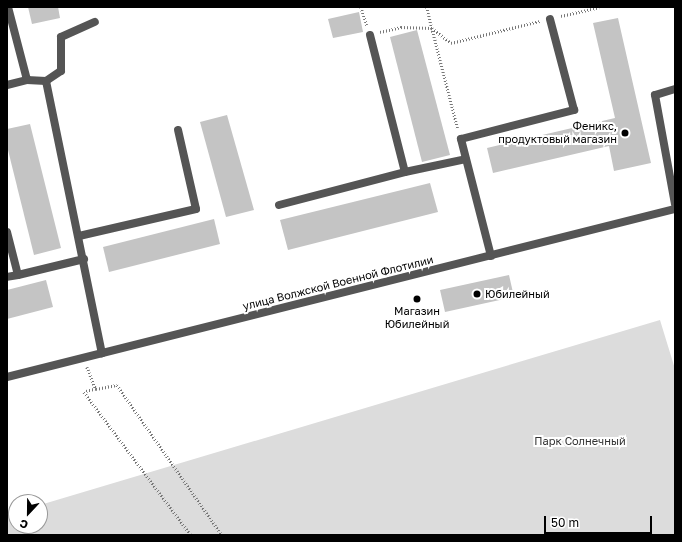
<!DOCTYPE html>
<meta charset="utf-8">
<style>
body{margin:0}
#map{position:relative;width:682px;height:542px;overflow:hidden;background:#fff;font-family:"Golos Text",sans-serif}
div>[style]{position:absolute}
.green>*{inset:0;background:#dcdcdc}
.building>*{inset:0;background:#c4c4c4}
.path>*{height:2.5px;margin-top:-1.25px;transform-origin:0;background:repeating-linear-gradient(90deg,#777 0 1px,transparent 0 3px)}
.service>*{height:8px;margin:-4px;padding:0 4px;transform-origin:4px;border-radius:4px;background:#555}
.tertiary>*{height:8px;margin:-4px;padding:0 4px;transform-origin:4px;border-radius:4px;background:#555}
.dots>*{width:11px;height:11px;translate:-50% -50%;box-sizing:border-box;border:2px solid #fff;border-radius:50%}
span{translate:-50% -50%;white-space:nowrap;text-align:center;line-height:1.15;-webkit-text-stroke:4px #fff;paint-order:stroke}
.poi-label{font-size:11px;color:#000}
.right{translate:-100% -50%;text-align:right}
.left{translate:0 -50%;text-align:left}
.street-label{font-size:11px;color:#000}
.park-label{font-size:11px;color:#333}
.frame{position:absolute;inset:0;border:8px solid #000;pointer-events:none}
.north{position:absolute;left:8px;top:494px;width:40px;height:40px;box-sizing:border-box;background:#fff;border:1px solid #999;border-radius:50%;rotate:202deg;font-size:11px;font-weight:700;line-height:16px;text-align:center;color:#000}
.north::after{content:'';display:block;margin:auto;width:14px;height:18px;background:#000;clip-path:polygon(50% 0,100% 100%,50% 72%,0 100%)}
.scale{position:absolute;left:544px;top:516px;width:108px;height:18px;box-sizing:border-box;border:2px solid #000;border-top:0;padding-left:5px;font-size:12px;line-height:14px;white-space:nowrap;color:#000;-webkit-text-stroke:3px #fff;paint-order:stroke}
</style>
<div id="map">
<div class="green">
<div style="clip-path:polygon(660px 320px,675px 369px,675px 535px,7px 535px,7px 515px,16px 512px,16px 526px,40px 526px,40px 505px)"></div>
</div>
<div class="building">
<div style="clip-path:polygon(28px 7px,58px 7px,60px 18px,32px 24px)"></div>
<div style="clip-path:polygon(359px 12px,363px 32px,333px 38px,328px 19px)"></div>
<div style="clip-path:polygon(618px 18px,651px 163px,614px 171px,609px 146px,493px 173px,487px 148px,615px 118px,593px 23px)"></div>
<div style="clip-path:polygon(417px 30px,450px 155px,422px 162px,390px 37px)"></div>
<div style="clip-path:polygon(227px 115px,254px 210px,226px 217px,200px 122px)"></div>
<div style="clip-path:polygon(30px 124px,61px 248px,34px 255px,7px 146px,7px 129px)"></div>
<div style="clip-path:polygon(430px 183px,438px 212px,288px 250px,280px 220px)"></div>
<div style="clip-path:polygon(214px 219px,220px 244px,109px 272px,103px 247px)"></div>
<div style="clip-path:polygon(509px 275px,514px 297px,445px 312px,440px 290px)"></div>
<div style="clip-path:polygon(46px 280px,53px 307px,7px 319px,7px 290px)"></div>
</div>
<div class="path">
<div style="left:361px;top:7px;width:20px;rotate:72deg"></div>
<div style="left:427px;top:7px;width:22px;rotate:77deg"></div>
<div style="left:432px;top:28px;width:24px;rotate:38deg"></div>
<div style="left:451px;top:43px;width:92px;rotate:-13.9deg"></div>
<div style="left:561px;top:16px;width:39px;rotate:-13deg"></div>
<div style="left:380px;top:32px;width:22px;rotate:-13deg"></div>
<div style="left:401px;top:27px;width:31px;rotate:2deg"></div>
<div style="left:432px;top:28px;width:104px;rotate:75.6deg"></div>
<div style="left:87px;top:367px;width:24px;rotate:68deg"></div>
<div style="left:96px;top:389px;width:12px;rotate:166deg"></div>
<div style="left:84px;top:392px;width:179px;rotate:53.2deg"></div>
<div style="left:96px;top:389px;width:21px;rotate:-11deg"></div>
<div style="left:117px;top:385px;width:183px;rotate:55deg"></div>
</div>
<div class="service">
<div style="left:8px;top:7px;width:75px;rotate:75.4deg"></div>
<div style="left:370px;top:35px;width:141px;rotate:75.7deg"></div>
<div style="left:46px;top:81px;width:18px;rotate:-34deg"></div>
<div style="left:61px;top:71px;width:34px;rotate:-90deg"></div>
<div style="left:61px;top:37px;width:37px;rotate:-24deg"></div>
<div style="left:7px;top:85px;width:21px;rotate:-14deg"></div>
<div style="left:27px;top:80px;width:19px;rotate:3deg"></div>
<div style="left:46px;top:81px;width:278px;rotate:78.4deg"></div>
<div style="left:675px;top:89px;width:21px;rotate:163deg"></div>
<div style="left:655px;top:95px;width:111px;rotate:79.6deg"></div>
<div style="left:279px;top:205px;width:130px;rotate:-14.7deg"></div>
<div style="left:405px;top:172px;width:62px;rotate:-12deg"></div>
<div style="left:7px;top:232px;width:44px;rotate:75.7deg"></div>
<div style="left:18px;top:275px;width:11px;rotate:170deg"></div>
<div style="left:79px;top:236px;width:120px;rotate:-13deg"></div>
<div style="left:196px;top:209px;width:81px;rotate:-102.8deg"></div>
<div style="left:491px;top:256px;width:121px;rotate:-104.4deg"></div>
<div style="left:461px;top:139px;width:117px;rotate:-14.4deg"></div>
<div style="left:574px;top:110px;width:94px;rotate:-104.8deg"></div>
<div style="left:18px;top:275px;width:68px;rotate:-13.6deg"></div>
</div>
<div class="tertiary">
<div style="left:7px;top:377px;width:689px;rotate:-14.12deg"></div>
</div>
<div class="dots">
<div style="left:625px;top:133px;background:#000"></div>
<div style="left:477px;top:294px;background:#000"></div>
<div style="left:417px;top:299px;background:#000"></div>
</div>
<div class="poi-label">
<span class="right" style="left:617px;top:133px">Феникс,<br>продуктовый магазин</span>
<span class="left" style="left:485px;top:294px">Юбилейный</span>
<span style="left:417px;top:318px">Магазин<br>Юбилейный</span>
</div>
<div class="street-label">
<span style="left:338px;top:283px;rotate:-14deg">улица Волжской Военной Флотилии</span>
</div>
<div class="park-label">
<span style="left:580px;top:441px">Парк Солнечный</span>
</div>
<div class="frame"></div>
<div class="north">С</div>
<div class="scale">50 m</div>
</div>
